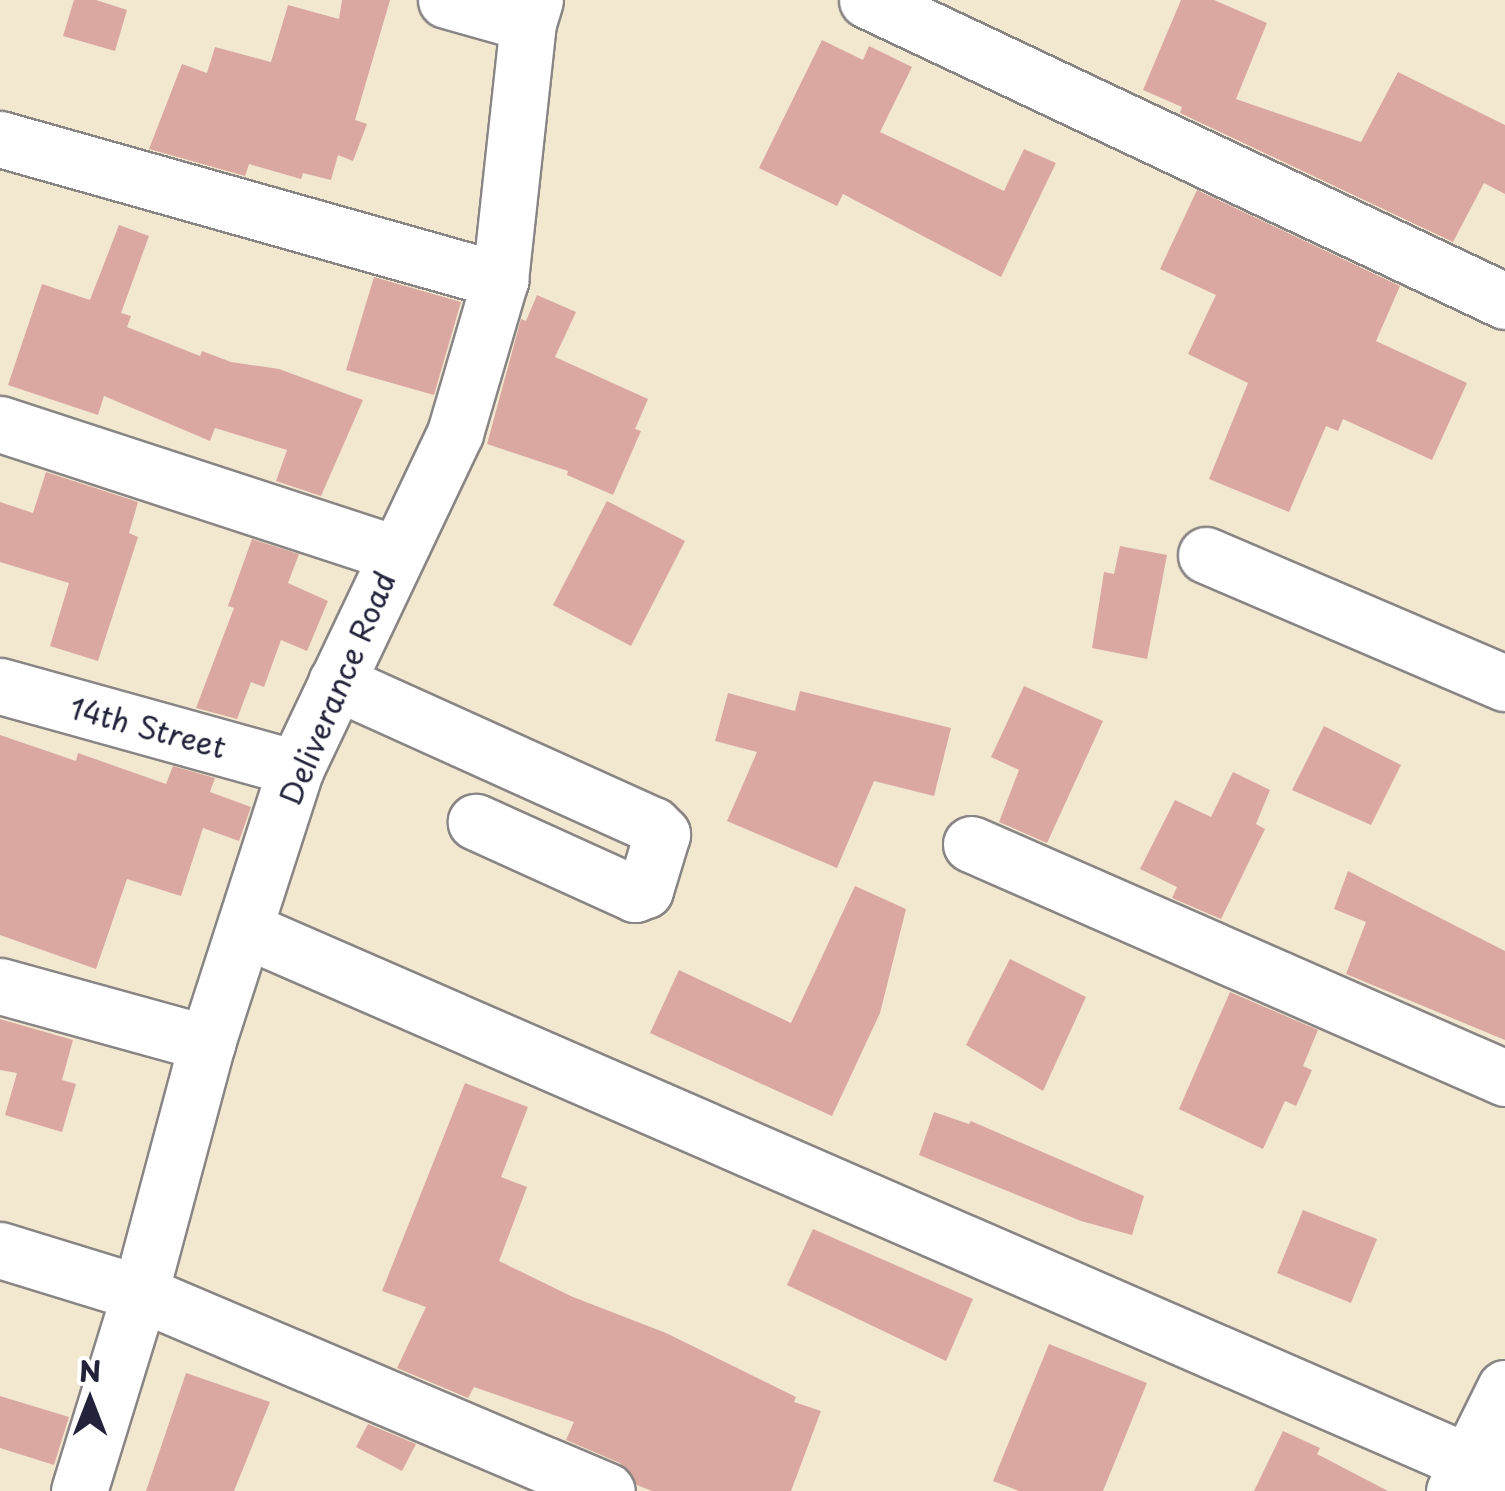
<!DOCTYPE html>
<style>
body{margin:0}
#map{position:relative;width:1505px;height:1491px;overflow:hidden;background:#f1e8cf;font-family:"Playpen Sans",sans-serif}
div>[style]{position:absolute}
.building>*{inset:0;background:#dba8a1}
.roads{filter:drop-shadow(2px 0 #8a8585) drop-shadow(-2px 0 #8a8585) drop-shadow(0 2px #8a8585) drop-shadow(0 -2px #8a8585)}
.minor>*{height:55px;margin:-27.5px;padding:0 27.5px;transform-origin:27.5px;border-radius:27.5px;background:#fff}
span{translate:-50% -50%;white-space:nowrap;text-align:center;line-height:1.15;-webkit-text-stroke:8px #fff;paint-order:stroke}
.street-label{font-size:30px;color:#22223b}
.north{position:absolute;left:40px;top:1351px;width:100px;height:100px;-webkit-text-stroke:8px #fff;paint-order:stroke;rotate:0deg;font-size:28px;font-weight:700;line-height:40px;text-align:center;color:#22223b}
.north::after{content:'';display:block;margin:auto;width:35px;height:45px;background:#22223b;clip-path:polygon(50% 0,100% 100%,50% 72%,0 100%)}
</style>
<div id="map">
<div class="building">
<div style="clip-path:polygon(74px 0,96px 0,127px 10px,115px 51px,63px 36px)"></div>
<div style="clip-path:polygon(342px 0,390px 0,355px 120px,367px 124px,353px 161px,338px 155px,331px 180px,303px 173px,301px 179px,249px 164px,245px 176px,149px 149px,182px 64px,207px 73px,215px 47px,271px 62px,288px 5px,339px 19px)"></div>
<div style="clip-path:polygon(1181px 0,1214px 0,1267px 23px,1236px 99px,1361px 142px,1398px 72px,1505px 125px,1505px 194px,1484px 183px,1453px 242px,1180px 113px,1182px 107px,1143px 90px)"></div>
<div style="clip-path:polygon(822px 40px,863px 60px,869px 46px,912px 67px,880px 132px,1004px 191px,1024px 149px,1056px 163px,1001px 277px,843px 194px,837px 206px,759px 168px)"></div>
<div style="clip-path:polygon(1197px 190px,1400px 286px,1376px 341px,1467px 383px,1432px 460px,1343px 419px,1338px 431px,1326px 426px,1289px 512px,1209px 479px,1248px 383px,1188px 354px,1216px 295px,1160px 269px)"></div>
<div style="clip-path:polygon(119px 225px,149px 236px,121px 313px,131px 316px,127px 327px,200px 356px,202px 351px,231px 362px,279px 369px,363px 400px,321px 496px,276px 481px,287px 450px,215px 428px,210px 441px,104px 396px,98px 415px,8px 385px,42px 284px,90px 300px)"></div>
<div style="clip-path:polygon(374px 277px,461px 302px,434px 395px,346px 370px)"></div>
<div style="clip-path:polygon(537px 295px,576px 312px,555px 357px,648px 399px,635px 429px,641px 431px,613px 495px,567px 475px,568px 471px,487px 444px,521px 319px,526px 321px)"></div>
<div style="clip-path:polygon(46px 472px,138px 502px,129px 533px,138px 537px,98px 661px,50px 646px,69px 583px,0 562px,0 502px,33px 513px)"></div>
<div style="clip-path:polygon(607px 501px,685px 541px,631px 646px,553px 605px)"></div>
<div style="clip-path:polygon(252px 539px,299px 554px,288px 583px,328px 601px,307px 651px,281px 640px,264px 687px,251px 682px,237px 719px,196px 708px,234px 608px,228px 606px)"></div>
<div style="clip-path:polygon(1120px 546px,1167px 555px,1147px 659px,1092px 648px,1104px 572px,1114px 574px)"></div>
<div style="clip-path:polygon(1024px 686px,1103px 721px,1047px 843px,999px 822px,1019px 770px,991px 757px)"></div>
<div style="clip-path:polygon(800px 691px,951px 728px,934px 796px,874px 781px,837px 868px,727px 821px,757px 752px,715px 741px,728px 693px,795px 711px)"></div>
<div style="clip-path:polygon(1324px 726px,1401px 765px,1371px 825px,1292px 790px)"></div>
<div style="clip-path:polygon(0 735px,76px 761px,78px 753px,166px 784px,173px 766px,215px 778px,210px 792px,251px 807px,239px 841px,203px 828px,181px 896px,127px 879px,96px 969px,0 935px)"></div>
<div style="clip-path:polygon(1233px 772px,1270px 790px,1256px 824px,1265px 829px,1221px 919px,1172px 898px,1177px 887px,1140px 869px,1175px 800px,1211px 817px)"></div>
<div style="clip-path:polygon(1348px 871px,1505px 951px,1505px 1040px,1346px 974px,1366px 922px,1334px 909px)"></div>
<div style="clip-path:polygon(855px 886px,906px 909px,880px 1013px,832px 1116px,650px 1033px,679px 970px,791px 1023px)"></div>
<div style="clip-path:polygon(1010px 959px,1086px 997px,1043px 1091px,966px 1045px)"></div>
<div style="clip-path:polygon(1230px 992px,1318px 1030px,1303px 1066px,1312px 1070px,1296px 1106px,1285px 1101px,1263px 1149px,1179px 1109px)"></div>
<div style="clip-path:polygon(0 1019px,73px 1040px,62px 1080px,76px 1084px,62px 1132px,5px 1115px,17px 1073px,0 1070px)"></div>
<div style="clip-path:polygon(465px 1083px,528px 1107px,501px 1177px,527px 1187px,499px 1261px,573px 1297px,666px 1333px,796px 1397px,794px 1402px,821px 1411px,791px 1491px,652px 1491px,637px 1485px,620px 1463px,566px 1440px,574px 1422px,474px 1387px,468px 1398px,397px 1368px,426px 1307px,382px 1291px)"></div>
<div style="clip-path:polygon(934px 1112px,969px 1124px,971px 1121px,1144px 1196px,1132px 1235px,1081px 1221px,919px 1155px)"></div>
<div style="clip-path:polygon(1303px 1210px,1377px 1239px,1351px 1303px,1277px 1273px)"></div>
<div style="clip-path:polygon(813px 1229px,973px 1299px,946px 1361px,787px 1285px)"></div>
<div style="clip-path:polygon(1049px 1344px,1147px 1383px,1103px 1491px,1019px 1491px,993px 1481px)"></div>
<div style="clip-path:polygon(186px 1373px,270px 1402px,234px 1491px,146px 1491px)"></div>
<div style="clip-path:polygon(0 1396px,69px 1417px,54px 1465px,0 1448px)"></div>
<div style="clip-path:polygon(368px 1424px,416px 1444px,402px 1471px,356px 1447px)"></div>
<div style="clip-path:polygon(1283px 1431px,1320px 1448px,1317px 1454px,1388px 1491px,1254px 1491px)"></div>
</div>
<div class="roads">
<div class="minor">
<div style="left:446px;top:0;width:85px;rotate:15.7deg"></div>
<div style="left:867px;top:0;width:705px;rotate:25.26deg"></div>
<div style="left:0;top:139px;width:520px;rotate:15.75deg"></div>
<div style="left:0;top:424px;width:416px;rotate:18.1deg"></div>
<div style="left:1206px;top:555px;width:325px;rotate:23.2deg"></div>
<div style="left:336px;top:682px;width:348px;rotate:24.3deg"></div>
<div style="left:653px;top:825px;width:13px;rotate:45deg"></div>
<div style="left:662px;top:834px;width:59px;rotate:106.9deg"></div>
<div style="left:645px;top:890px;width:11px;rotate:158deg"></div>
<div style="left:635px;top:894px;width:175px;rotate:-155.6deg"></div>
<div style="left:0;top:686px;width:307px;rotate:15.5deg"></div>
<div style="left:971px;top:844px;width:583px;rotate:23.66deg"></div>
<div style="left:246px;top:930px;width:1373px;rotate:23.52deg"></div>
<div style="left:0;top:986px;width:215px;rotate:15.4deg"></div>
<div style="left:0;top:1250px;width:146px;rotate:17.1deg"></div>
<div style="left:140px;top:1293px;width:507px;rotate:22.98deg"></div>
<div style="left:79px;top:1491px;width:207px;rotate:-72.9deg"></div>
<div style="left:140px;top:1293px;width:259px;rotate:-75deg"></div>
<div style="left:207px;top:1043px;width:289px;rotate:-72.1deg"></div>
<div style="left:296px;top:768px;width:371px;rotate:-64.6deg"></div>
<div style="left:455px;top:433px;width:159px;rotate:-73.6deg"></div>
<div style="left:500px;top:280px;width:259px;rotate:-83.8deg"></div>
<div style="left:528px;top:23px;width:24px;rotate:-73deg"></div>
<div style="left:1454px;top:1491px;width:115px;rotate:-63.7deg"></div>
</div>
</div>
<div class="street-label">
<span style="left:337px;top:688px;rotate:-67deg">Deliverance Road</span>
<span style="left:148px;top:727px;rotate:15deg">14th Street</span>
</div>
<div class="north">N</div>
</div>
